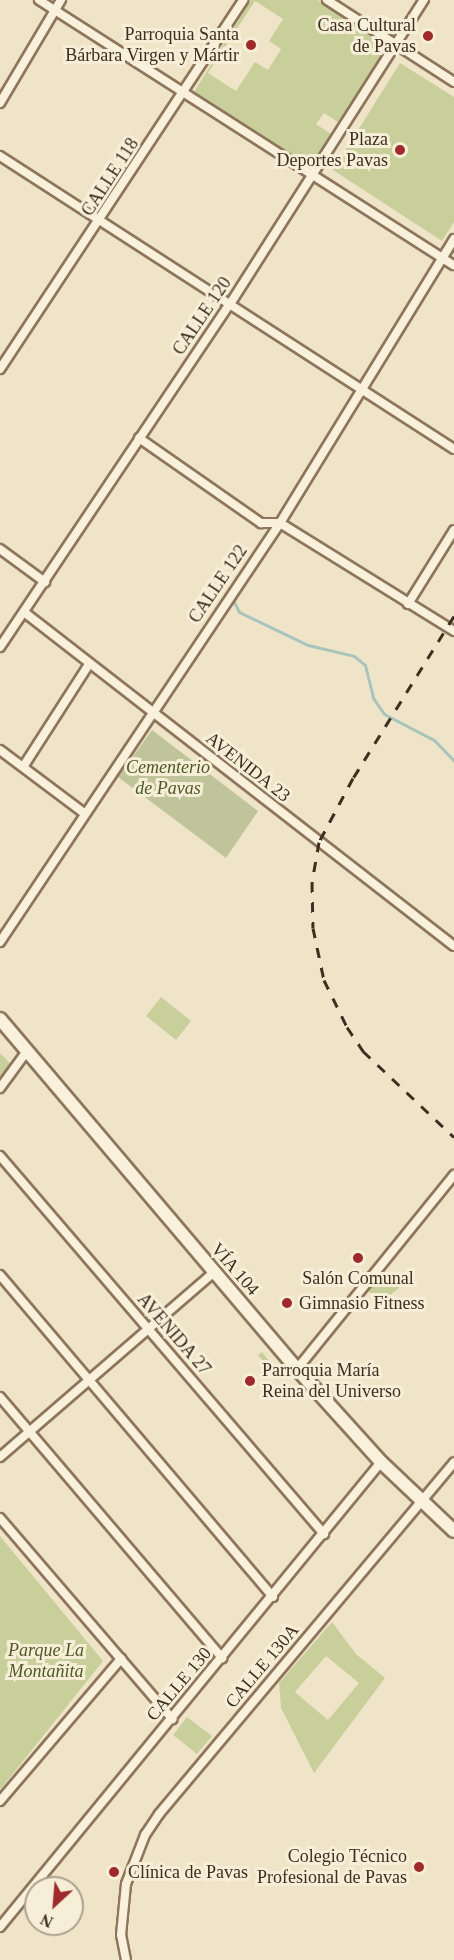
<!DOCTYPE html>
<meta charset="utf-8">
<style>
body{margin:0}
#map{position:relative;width:454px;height:1960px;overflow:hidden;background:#f0e4c8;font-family:Georgia,serif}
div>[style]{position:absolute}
.green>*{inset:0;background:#c9cf9b}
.cemetery>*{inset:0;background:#bfc49a}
.stream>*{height:3px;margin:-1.5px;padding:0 1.5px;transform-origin:1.5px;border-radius:1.5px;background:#a9c4bc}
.roads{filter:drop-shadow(2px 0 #8d765c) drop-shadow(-2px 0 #8d765c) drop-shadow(0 2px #8d765c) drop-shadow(0 -2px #8d765c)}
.street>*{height:8px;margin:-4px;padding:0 4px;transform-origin:4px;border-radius:4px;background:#faf1dc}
.secondary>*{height:12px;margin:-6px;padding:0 6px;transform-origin:6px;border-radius:6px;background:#faf1dc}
.rail>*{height:3px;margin-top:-1.5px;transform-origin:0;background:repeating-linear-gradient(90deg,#3d2e20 0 10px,transparent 0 20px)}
.dots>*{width:16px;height:16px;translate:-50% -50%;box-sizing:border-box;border:3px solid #f7eed8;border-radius:50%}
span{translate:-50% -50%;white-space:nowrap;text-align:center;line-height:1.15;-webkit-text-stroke:6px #f7eed8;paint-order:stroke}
.poi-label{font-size:18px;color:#3d2e20}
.right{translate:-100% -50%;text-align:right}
.left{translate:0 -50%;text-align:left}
.street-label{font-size:18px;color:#3d2e20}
.park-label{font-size:18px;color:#4d5a26;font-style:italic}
.north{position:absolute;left:24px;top:1876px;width:60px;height:60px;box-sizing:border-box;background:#f7eed8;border:2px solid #ada18e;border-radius:50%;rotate:206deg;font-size:16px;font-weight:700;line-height:24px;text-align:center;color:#3d2e20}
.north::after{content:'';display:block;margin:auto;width:21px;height:27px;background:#9e2a2b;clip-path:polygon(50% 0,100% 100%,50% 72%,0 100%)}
</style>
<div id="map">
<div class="green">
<div style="clip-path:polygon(evenodd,251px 0,318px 0,388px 45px,338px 122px,324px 113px,316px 124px,331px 134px,310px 166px,194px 92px,251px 0,255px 1px,283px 19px,269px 41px,281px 49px,268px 70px,255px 62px,236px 91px,208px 73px,255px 1px)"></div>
<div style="clip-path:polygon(400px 63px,454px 97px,454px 222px,442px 241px,333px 170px)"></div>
<div style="clip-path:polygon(161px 997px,191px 1021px,176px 1040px,146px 1016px)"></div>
<div style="clip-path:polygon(0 1053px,12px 1065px,0 1081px)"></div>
<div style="clip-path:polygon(393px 1275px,401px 1286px,380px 1304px,367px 1289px,377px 1277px)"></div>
<div style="clip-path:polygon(262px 1352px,281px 1376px,278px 1379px,258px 1355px)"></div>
<div style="clip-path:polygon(0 1536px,103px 1661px,0 1790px)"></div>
<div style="clip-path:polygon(evenodd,332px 1622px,356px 1654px,385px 1678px,314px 1773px,281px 1708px,279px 1683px,332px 1622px,326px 1656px,359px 1683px,328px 1720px,295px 1692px,326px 1656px)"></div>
<div style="clip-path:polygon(187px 1717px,212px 1736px,197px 1754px,173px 1735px)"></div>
</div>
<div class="cemetery">
<div style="clip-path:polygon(152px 730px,258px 811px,226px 858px,118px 777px)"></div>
</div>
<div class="stream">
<div style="left:234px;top:602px;width:11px;rotate:63deg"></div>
<div style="left:239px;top:612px;width:76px;rotate:25.6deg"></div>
<div style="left:308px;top:645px;width:47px;rotate:13.4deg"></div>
<div style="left:354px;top:656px;width:14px;rotate:39deg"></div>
<div style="left:365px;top:665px;width:34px;rotate:76deg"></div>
<div style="left:373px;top:698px;width:19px;rotate:55deg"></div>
<div style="left:384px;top:714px;width:56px;rotate:27.5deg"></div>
<div style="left:434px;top:740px;width:29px;rotate:46deg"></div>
</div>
<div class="roads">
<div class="street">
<div style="left:39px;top:0;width:492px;rotate:32.6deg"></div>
<div style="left:327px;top:0;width:151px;rotate:32.8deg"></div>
<div style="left:0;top:103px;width:120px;rotate:-59.4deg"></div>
<div style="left:0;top:156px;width:540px;rotate:32.84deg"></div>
<div style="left:0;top:369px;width:442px;rotate:-56.6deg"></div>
<div style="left:139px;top:438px;width:149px;rotate:34.9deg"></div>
<div style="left:261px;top:523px;width:19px"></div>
<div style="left:280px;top:523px;width:205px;rotate:31.8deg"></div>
<div style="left:0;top:549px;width:56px;rotate:36.3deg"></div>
<div style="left:408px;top:604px;width:87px;rotate:-58.1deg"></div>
<div style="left:24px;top:612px;width:544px;rotate:37.84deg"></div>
<div style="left:0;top:647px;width:413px;rotate:-56.2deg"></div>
<div style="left:230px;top:304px;width:361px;rotate:-57.5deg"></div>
<div style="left:0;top:750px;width:105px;rotate:36.9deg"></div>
<div style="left:23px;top:767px;width:122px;rotate:-57.3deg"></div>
<div style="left:0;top:942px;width:504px;rotate:-56.25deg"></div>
<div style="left:280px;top:523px;width:333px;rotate:-58.5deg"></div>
<div style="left:0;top:1088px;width:46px;rotate:-53.9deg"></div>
<div style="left:0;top:1156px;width:498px;rotate:49.4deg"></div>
<div style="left:0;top:1275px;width:422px;rotate:49.7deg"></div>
<div style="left:297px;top:1369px;width:250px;rotate:-51deg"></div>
<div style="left:0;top:1397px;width:343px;rotate:49.6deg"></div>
<div style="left:0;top:1457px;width:283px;rotate:-40.8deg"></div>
<div style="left:0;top:1518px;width:265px;rotate:49.4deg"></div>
<div style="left:0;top:1801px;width:187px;rotate:-49.6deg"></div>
<div style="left:0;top:1927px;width:601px;rotate:-50.67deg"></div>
<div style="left:126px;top:1960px;width:25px;rotate:-101deg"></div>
<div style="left:121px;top:1935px;width:51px;rotate:-84.4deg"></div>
<div style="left:126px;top:1884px;width:53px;rotate:-68.8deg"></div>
<div style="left:145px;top:1835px;width:25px;rotate:-56deg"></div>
<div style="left:159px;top:1814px;width:459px;rotate:-50deg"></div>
</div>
<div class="secondary">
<div style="left:0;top:1019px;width:459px;rotate:49.7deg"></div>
<div style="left:297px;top:1369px;width:125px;rotate:47.9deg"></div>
<div style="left:381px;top:1462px;width:100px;rotate:43.4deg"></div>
</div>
</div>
<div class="rail">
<div style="left:454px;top:616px;width:191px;rotate:121.9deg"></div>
<div style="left:353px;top:778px;width:72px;rotate:118deg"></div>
<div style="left:319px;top:842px;width:41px;rotate:99.9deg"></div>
<div style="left:312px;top:882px;width:46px;rotate:88.8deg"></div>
<div style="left:313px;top:928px;width:53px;rotate:78.1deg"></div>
<div style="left:324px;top:980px;width:52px;rotate:63.9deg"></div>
<div style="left:347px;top:1027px;width:29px;rotate:56deg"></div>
<div style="left:363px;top:1051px;width:125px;rotate:43.4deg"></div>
</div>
<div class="dots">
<div style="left:428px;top:36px;background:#9e2a2b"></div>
<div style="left:251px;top:45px;background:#9e2a2b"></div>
<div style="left:400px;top:150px;background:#9e2a2b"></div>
<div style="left:358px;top:1258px;background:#9e2a2b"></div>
<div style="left:287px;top:1303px;background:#9e2a2b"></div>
<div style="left:250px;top:1381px;background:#9e2a2b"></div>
<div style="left:419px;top:1867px;background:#9e2a2b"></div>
<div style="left:114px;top:1872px;background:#9e2a2b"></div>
</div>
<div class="poi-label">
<span class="right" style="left:416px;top:36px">Casa Cultural<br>de Pavas</span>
<span class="right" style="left:239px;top:45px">Parroquia Santa<br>Bárbara Virgen y Mártir</span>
<span class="right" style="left:388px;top:150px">Plaza<br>Deportes Pavas</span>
<span style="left:358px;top:1278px">Salón Comunal</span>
<span class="left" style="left:299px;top:1303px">Gimnasio Fitness</span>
<span class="left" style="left:262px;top:1381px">Parroquia María<br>Reina del Universo</span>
<span class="right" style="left:407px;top:1867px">Colegio Técnico<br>Profesional de Pavas</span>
<span class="left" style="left:128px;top:1872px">Clínica de Pavas</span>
</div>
<div class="street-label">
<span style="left:110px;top:177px;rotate:-57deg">CALLE 118</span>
<span style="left:202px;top:316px;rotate:-56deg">CALLE 120</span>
<span style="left:218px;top:584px;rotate:-56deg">CALLE 122</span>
<span style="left:248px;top:767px;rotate:38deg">AVENIDA 23</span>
<span style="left:235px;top:1269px;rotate:49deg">VÍA 104</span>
<span style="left:174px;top:1334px;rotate:49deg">AVENIDA 27</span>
<span style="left:262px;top:1666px;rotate:-50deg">CALLE 130A</span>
<span style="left:179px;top:1684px;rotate:-50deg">CALLE 130</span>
</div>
<div class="park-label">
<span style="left:168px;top:778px">Cementerio<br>de Pavas</span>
<span style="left:46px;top:1661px">Parque La<br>Montañita</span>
</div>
<div class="north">N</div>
</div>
